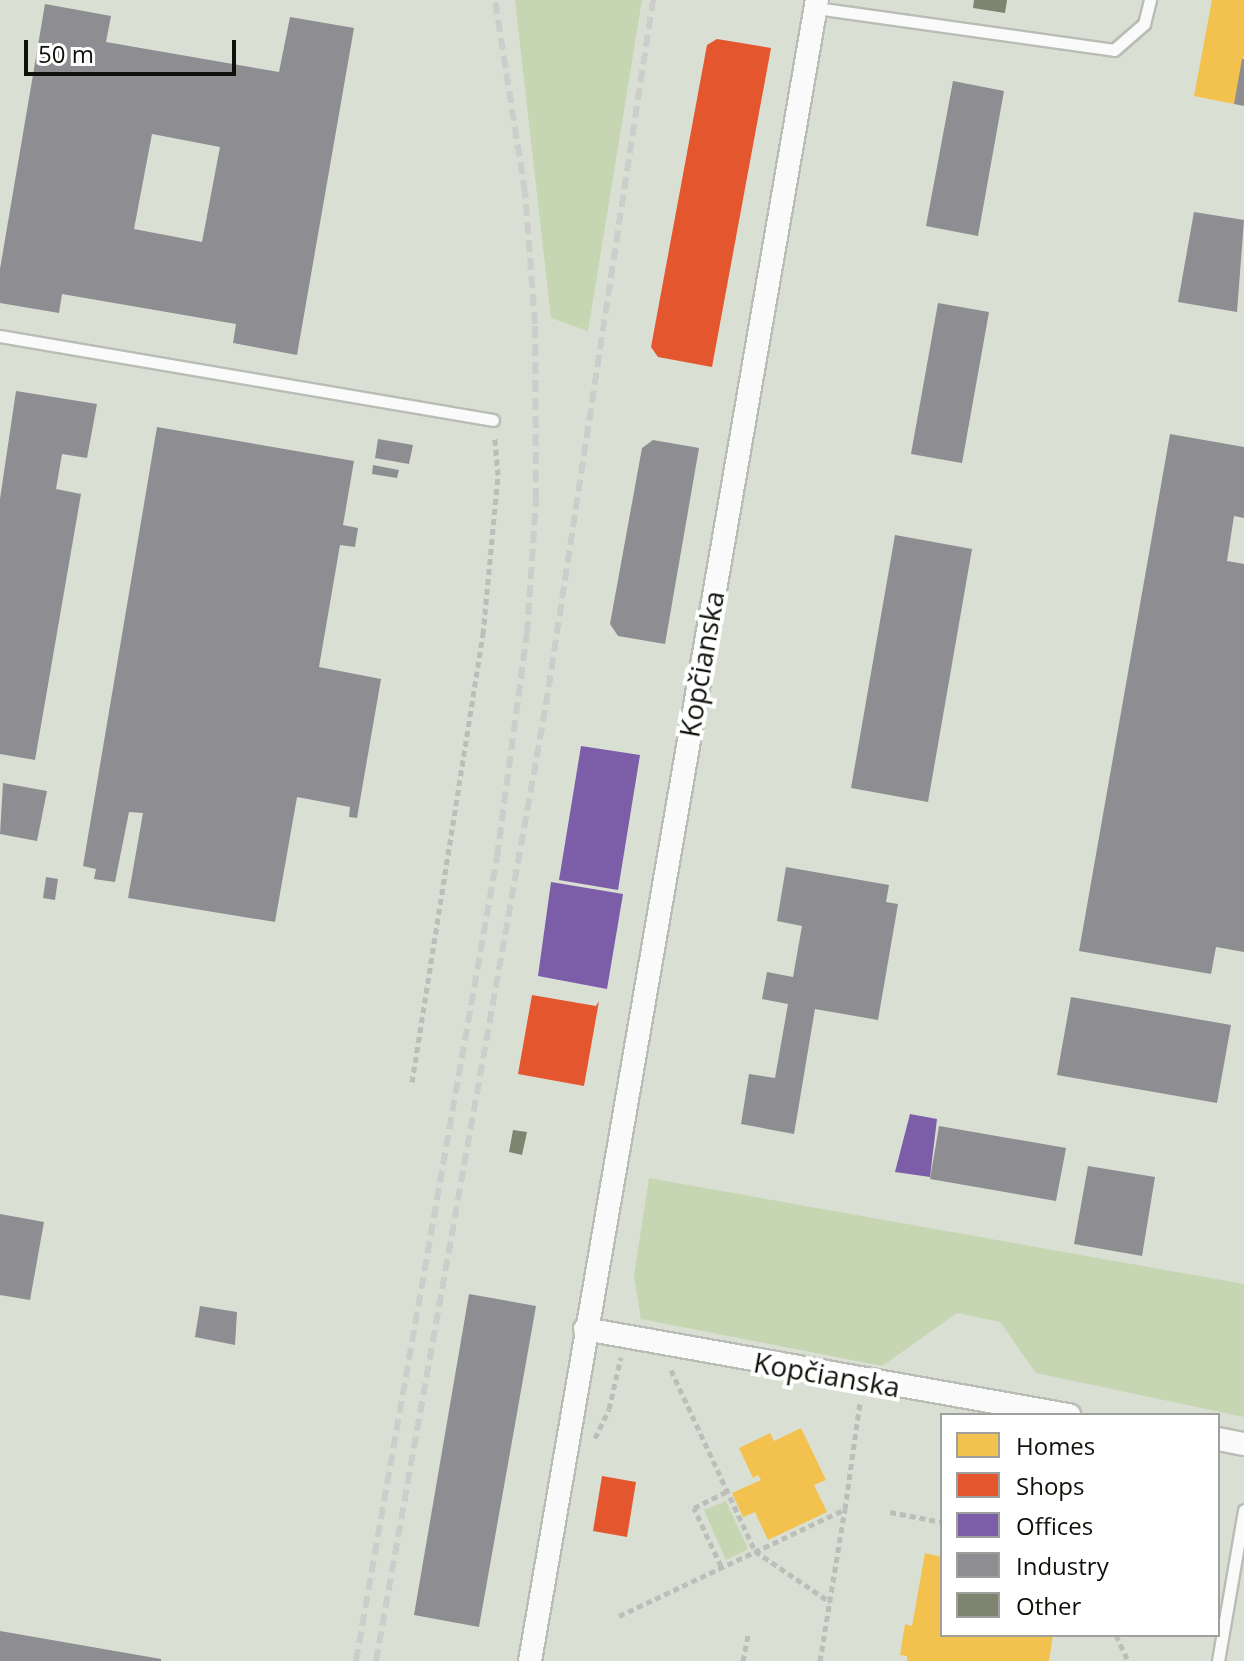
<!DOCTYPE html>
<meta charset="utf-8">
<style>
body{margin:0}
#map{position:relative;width:1244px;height:1661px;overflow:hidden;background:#dadfd4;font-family:"Open Sans",sans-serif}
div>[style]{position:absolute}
.green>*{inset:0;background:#c6d5b2}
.homes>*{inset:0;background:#f2c14e}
.shops>*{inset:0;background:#e4572e}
.offices>*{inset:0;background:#7b5ea7}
.industry>*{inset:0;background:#8d8d92}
.building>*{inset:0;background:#7d846f}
.path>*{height:5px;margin-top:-2.5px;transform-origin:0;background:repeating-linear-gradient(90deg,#bcbeba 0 6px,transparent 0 10px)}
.roads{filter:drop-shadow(2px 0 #babdb5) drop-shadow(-2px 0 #babdb5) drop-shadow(0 2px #babdb5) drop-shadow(0 -2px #babdb5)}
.lane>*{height:11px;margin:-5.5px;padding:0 5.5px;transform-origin:5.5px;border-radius:5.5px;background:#f9faf9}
.street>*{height:22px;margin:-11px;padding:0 11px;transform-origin:11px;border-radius:11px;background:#f9faf9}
.rail>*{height:6px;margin-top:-3px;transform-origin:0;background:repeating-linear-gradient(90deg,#cccecb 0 12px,transparent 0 18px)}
span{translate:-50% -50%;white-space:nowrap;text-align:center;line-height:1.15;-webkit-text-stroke:8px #fff;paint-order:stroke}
.street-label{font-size:28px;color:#0f120b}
.legend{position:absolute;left:940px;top:1413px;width:280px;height:224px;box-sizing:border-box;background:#fff;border:2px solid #9fa09d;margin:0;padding:10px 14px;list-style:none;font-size:24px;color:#0f120b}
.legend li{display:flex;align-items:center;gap:16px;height:40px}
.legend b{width:40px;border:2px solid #9fa09d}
.scale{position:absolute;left:24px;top:40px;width:212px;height:36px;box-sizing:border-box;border:4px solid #0f120b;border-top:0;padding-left:10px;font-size:24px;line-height:28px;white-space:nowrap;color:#0f120b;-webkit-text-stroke:6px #fff;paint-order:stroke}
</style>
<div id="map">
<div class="green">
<div style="clip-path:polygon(515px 0,642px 0,588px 331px,551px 318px)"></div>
<div style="clip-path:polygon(649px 1178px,1244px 1284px,1244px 1417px,1036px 1373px,1000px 1322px,957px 1313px,882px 1366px,641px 1319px,634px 1276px)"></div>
<div style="clip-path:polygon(726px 1501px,748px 1549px,726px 1560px,704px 1510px)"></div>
</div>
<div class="homes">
<div style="clip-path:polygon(1212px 0,1244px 0,1244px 54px,1234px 104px,1194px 96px)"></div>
<div style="clip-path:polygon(801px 1428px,826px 1480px,814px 1485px,827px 1512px,768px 1540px,755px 1512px,743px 1517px,732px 1493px,761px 1480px,758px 1475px,753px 1478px,739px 1448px,770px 1433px,774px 1441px)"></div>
<div style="clip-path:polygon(925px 1553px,942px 1557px,942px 1635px,1053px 1635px,1049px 1661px,907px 1661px,907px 1656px,900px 1655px,905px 1624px,912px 1626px)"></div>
</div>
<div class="shops">
<div style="clip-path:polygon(717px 39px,771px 48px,712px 367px,658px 357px,651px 347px,707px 45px)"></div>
<div style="clip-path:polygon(532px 995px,596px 1006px,599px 1001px,584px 1086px,518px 1074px)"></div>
<div style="clip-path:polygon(602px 1476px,636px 1482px,627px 1537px,593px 1531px)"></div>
</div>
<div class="offices">
<div style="clip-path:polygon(581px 746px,640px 755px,618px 890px,559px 880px)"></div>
<div style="clip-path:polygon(551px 882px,623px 894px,607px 989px,538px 976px)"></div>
<div style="clip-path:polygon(910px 1114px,937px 1119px,930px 1177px,895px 1172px)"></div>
</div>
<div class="industry">
<div style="clip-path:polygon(evenodd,45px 4px,111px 16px,106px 42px,279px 72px,290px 17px,354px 28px,297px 355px,233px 343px,236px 324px,62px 294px,59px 313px,0 303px,0 269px,45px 4px,152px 134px,220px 147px,202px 242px,134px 229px,152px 134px)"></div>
<div style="clip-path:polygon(1242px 59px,1244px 59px,1244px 106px,1234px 104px)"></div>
<div style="clip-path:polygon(953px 81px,1004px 91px,978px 236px,926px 226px)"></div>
<div style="clip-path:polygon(1194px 212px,1244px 220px,1237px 312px,1178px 302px)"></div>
<div style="clip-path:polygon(938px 303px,989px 312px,962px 463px,911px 454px)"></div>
<div style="clip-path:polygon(16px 391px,97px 404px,87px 458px,62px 454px,56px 489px,81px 494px,35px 760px,0 754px,0 499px)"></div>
<div style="clip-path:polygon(157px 427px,354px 461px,343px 525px,358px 528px,355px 547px,340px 545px,319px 667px,381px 679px,357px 818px,349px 817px,350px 807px,297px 797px,275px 922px,128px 898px,143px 813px,129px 812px,115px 882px,94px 879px,96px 869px,83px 866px)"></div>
<div style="clip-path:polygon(1170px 434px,1244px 447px,1244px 518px,1234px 516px,1227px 561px,1244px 564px,1244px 952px,1216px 947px,1211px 974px,1079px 951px)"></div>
<div style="clip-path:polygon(378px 439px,413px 445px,409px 464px,375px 458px)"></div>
<div style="clip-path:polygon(653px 440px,699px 448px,665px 644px,618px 636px,610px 624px,642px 448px)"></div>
<div style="clip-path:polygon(373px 465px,399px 470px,397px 478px,372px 474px)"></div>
<div style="clip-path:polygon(895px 535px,972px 549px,928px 802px,851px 788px)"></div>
<div style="clip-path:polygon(3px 783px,47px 791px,37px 841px,0 834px)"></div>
<div style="clip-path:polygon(786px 867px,889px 885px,886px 902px,898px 904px,878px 1020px,815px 1009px,794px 1134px,741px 1124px,749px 1074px,775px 1078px,788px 1004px,762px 999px,767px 972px,793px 977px,802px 926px,777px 921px)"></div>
<div style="clip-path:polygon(46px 877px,58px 879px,55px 900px,43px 898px)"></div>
<div style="clip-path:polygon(1071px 997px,1231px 1025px,1217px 1103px,1057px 1075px)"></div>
<div style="clip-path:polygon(939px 1126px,1066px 1148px,1056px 1201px,930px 1179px)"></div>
<div style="clip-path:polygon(1088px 1166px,1155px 1177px,1142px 1256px,1074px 1244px)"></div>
<div style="clip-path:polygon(0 1214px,44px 1222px,30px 1300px,0 1295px)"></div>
<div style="clip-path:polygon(469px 1294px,536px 1306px,479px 1627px,414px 1615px)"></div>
<div style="clip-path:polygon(200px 1306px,237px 1312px,235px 1345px,195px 1337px)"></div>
<div style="clip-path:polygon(0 1631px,161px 1659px,161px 1661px,0 1661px)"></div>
</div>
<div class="building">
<div style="clip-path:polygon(974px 0,1007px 0,1005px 13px,973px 8px)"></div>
<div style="clip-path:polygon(513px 1130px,527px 1132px,522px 1155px,509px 1152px)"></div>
</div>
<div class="path">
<div style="left:412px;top:1082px;width:454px;rotate:-81deg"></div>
<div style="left:483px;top:634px;width:160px;rotate:-84.6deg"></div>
<div style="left:498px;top:475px;width:38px;rotate:-95deg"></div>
<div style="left:671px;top:1370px;width:200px;rotate:65.1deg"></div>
<div style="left:755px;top:1551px;width:91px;rotate:34.2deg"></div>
<div style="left:595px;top:1438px;width:32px;rotate:-64deg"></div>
<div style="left:609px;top:1409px;width:53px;rotate:-77deg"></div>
<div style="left:890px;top:1512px;width:53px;rotate:10.9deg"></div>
<div style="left:721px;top:1566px;width:64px;rotate:-115deg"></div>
<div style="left:694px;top:1508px;width:37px;rotate:-27deg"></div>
<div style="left:619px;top:1616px;width:250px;rotate:-25.3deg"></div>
<div style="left:845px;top:1509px;width:108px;rotate:-82deg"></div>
<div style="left:1116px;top:1635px;width:29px;rotate:65deg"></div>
<div style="left:743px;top:1661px;width:26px;rotate:-79deg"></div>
<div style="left:820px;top:1661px;width:154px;rotate:-80.7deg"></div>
</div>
<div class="roads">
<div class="lane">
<div style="left:816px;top:8px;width:301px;rotate:8deg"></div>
<div style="left:1114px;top:50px;width:40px;rotate:-41deg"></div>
<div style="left:1144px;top:24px;width:25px;rotate:-76deg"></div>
<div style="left:0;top:336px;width:500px;rotate:9.67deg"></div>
<div style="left:1218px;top:1661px;width:153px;rotate:-80.2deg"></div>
</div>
<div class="street">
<div style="left:585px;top:1329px;width:492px;rotate:10.1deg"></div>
<div style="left:1218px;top:1439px;width:26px;rotate:11deg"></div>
<div style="left:530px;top:1661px;width:1686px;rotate:-80.2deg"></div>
</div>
</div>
<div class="rail">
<div style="left:356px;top:1661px;width:816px;rotate:-80.05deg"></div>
<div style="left:497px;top:857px;width:226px;rotate:-82.4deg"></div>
<div style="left:527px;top:633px;width:133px;rotate:-86.1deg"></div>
<div style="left:536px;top:500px;width:176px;rotate:-90.3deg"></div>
<div style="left:535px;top:324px;width:132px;rotate:-94.3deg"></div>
<div style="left:525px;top:192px;width:194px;rotate:-98.9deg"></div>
<div style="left:376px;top:1661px;width:971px;rotate:-79.92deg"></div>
<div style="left:546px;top:705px;width:713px;rotate:-81.37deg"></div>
</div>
<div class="street-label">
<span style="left:701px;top:664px;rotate:-80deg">Kopčianska</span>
<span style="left:827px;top:1374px;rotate:10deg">Kopčianska</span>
</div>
<ul class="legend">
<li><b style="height:22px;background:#f2c14e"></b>Homes</li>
<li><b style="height:22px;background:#e4572e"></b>Shops</li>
<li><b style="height:22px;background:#7b5ea7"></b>Offices</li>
<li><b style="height:22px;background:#8d8d92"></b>Industry</li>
<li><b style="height:22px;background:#7d846f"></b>Other</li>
</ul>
<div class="scale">50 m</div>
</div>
